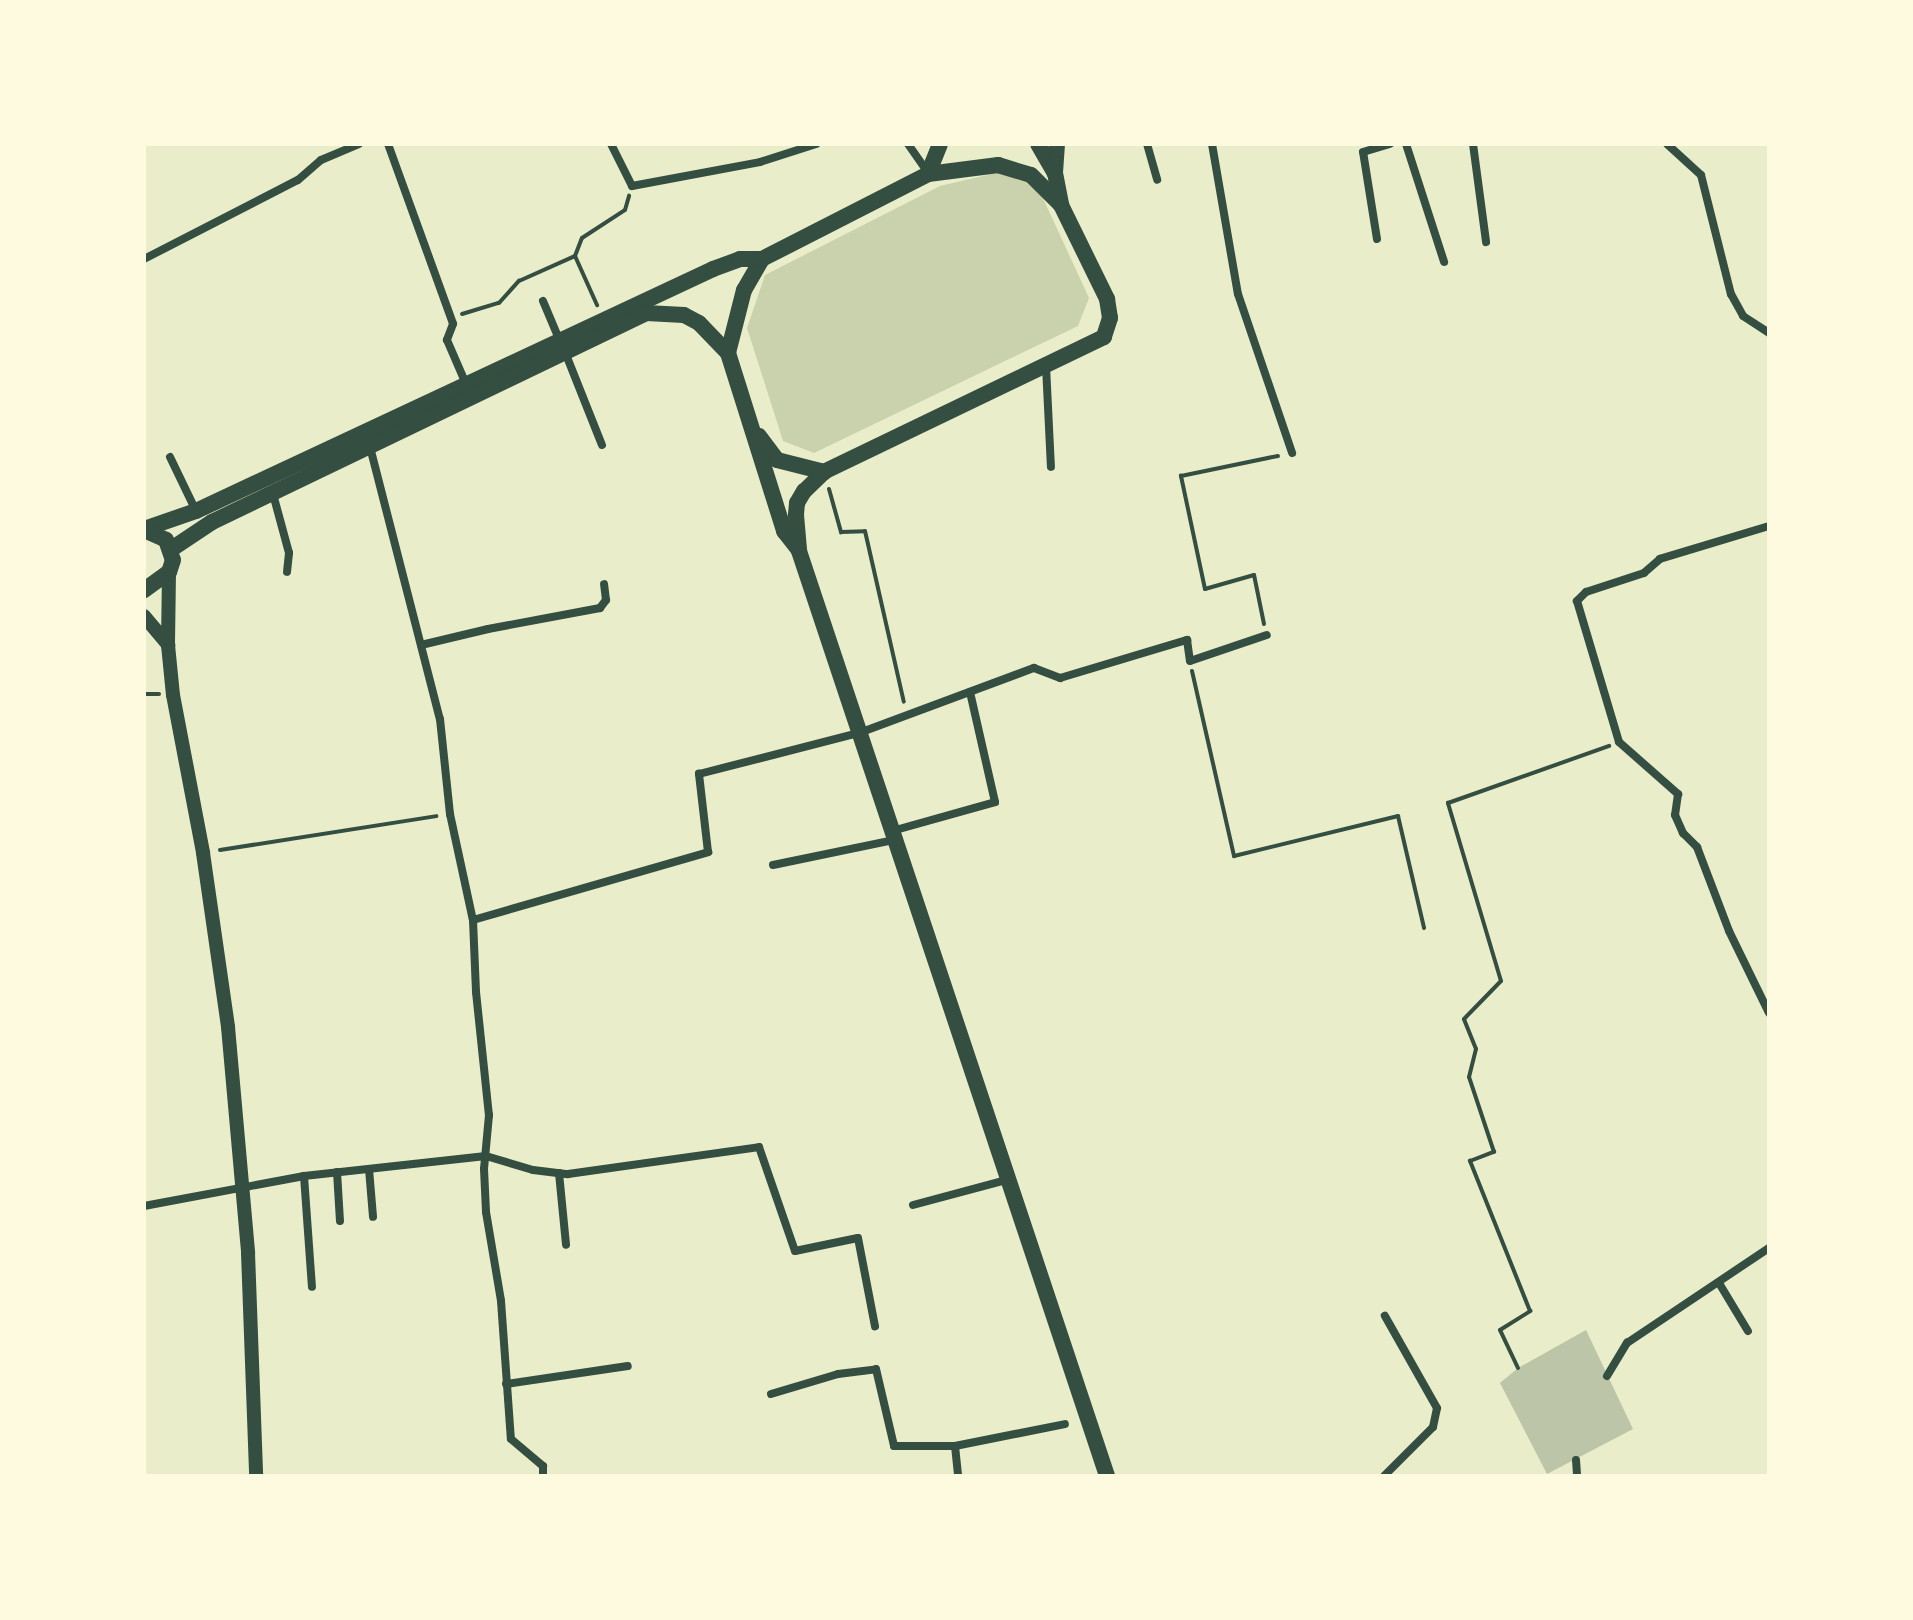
<!DOCTYPE html>
<style>
body{margin:0}
#map{position:relative;width:1913px;height:1620px;overflow:hidden;background:#e9edc9;font-family:Manrope,sans-serif}
div>[style]{position:absolute}
.green>*{inset:0;background:#cad2ad}
.building>*{inset:0;background:#bcc5a7}
.path>*{height:4px;margin:-2px;padding:0 2px;transform-origin:2px;border-radius:2px;background:#344e41}
.minor>*{height:8px;margin:-4px;padding:0 4px;transform-origin:4px;border-radius:4px;background:#344e41}
.tertiary>*{height:14px;margin:-7px;padding:0 7px;transform-origin:7px;border-radius:7px;background:#344e41}
.secondary>*{height:16px;margin:-8px;padding:0 8px;transform-origin:8px;border-radius:8px;background:#344e41}
span{translate:-50% -50%;white-space:nowrap;text-align:center;line-height:1.15;-webkit-text-stroke:7px #fefae0;paint-order:stroke}
.frame{position:absolute;inset:0;border:146px solid #fefae0;pointer-events:none}
</style>
<div id="map">
<div class="green">
<div style="clip-path:polygon(1000px 172px,1036px 183px,1089px 298px,1078px 326px,814px 453px,783px 441px,747px 328px,765px 275px,940px 186px)"></div>
</div>
<div class="building">
<div style="clip-path:polygon(1586px 1330px,1633px 1429px,1547px 1474px,1500px 1383px,1518px 1368px)"></div>
</div>
<div class="path">
<div style="left:575px;top:256px;width:54px;rotate:65.8deg"></div>
<div style="left:462px;top:314px;width:39px;rotate:-17deg"></div>
<div style="left:499px;top:303px;width:30px;rotate:-48deg"></div>
<div style="left:519px;top:281px;width:61px;rotate:-24.1deg"></div>
<div style="left:575px;top:256px;width:19px;rotate:-69deg"></div>
<div style="left:582px;top:238px;width:51px;rotate:-33.1deg"></div>
<div style="left:625px;top:210px;width:15px;rotate:-74deg"></div>
<div style="left:829px;top:489px;width:45px;rotate:74.4deg"></div>
<div style="left:841px;top:532px;width:24px;rotate:-2deg"></div>
<div style="left:865px;top:531px;width:175px;rotate:77.2deg"></div>
<div style="left:1264px;top:624px;width:50px;rotate:-101.5deg"></div>
<div style="left:1254px;top:575px;width:51px;rotate:164.1deg"></div>
<div style="left:1205px;top:589px;width:116px;rotate:-102deg"></div>
<div style="left:1181px;top:476px;width:99px;rotate:-11.7deg"></div>
<div style="left:1192px;top:671px;width:190px;rotate:77.2deg"></div>
<div style="left:1234px;top:856px;width:169px;rotate:-13.7deg"></div>
<div style="left:1398px;top:816px;width:115px;rotate:76.9deg"></div>
<div style="left:144px;top:694px;width:15px"></div>
<div style="left:220px;top:850px;width:219px;rotate:-8.9deg"></div>
<div style="left:1518px;top:1368px;width:42px;rotate:-115.3deg"></div>
<div style="left:1500px;top:1330px;width:36px;rotate:-32deg"></div>
<div style="left:1530px;top:1311px;width:162px;rotate:-111.8deg"></div>
<div style="left:1470px;top:1161px;width:26px;rotate:-21deg"></div>
<div style="left:1494px;top:1152px;width:79px;rotate:-108.4deg"></div>
<div style="left:1469px;top:1077px;width:29px;rotate:-76deg"></div>
<div style="left:1476px;top:1049px;width:32px;rotate:-112deg"></div>
<div style="left:1464px;top:1019px;width:53px;rotate:-45.8deg"></div>
<div style="left:1501px;top:981px;width:186px;rotate:-106.6deg"></div>
<div style="left:1448px;top:803px;width:171px;rotate:-19.5deg"></div>
</div>
<div class="minor">
<div style="left:388px;top:144px;width:191px;rotate:70.1deg"></div>
<div style="left:453px;top:324px;width:17px;rotate:111deg"></div>
<div style="left:447px;top:340px;width:48px;rotate:66.6deg"></div>
<div style="left:611px;top:144px;width:47px;rotate:63.4deg"></div>
<div style="left:632px;top:186px;width:130px;rotate:-10.6deg"></div>
<div style="left:760px;top:162px;width:59px;rotate:-17.8deg"></div>
<div style="left:908px;top:144px;width:35px;rotate:55deg"></div>
<div style="left:1147px;top:144px;width:37px;rotate:74deg"></div>
<div style="left:1212px;top:144px;width:152px;rotate:80.2deg"></div>
<div style="left:1238px;top:294px;width:168px;rotate:71.2deg"></div>
<div style="left:1406px;top:144px;width:124px;rotate:72.1deg"></div>
<div style="left:1473px;top:144px;width:99px;rotate:82.4deg"></div>
<div style="left:1667px;top:144px;width:46px;rotate:42.4deg"></div>
<div style="left:1701px;top:175px;width:123px;rotate:75.9deg"></div>
<div style="left:1731px;top:294px;width:25px;rotate:61deg"></div>
<div style="left:1743px;top:316px;width:31px;rotate:33deg"></div>
<div style="left:1377px;top:239px;width:88px;rotate:-99.1deg"></div>
<div style="left:1363px;top:152px;width:28px;rotate:-17deg"></div>
<div style="left:144px;top:259px;width:173px;rotate:-27.2deg"></div>
<div style="left:298px;top:180px;width:30px;rotate:-41deg"></div>
<div style="left:321px;top:160px;width:41px;rotate:-22.8deg"></div>
<div style="left:543px;top:301px;width:41px;rotate:67.2deg"></div>
<div style="left:565px;top:352px;width:100px;rotate:68.3deg"></div>
<div style="left:1046px;top:366px;width:101px;rotate:87.2deg"></div>
<div style="left:370px;top:447px;width:281px;rotate:75.6deg"></div>
<div style="left:440px;top:719px;width:96px;rotate:84deg"></div>
<div style="left:450px;top:814px;width:108px;rotate:77.8deg"></div>
<div style="left:473px;top:920px;width:72px;rotate:87.6deg"></div>
<div style="left:476px;top:992px;width:124px;rotate:84deg"></div>
<div style="left:489px;top:1115px;width:54px;rotate:95.3deg"></div>
<div style="left:484px;top:1169px;width:43px;rotate:87.3deg"></div>
<div style="left:486px;top:1212px;width:90px;rotate:80.4deg"></div>
<div style="left:501px;top:1301px;width:138px;rotate:85.9deg"></div>
<div style="left:511px;top:1439px;width:42px;rotate:40.2deg"></div>
<div style="left:543px;top:1466px;width:10px;rotate:90deg"></div>
<div style="left:170px;top:457px;width:60px;rotate:64.3deg"></div>
<div style="left:273px;top:494px;width:61px;rotate:74.8deg"></div>
<div style="left:289px;top:553px;width:19px;rotate:96deg"></div>
<div style="left:1769px;top:526px;width:114px;rotate:163.2deg"></div>
<div style="left:1660px;top:559px;width:21px;rotate:139deg"></div>
<div style="left:1644px;top:573px;width:61px;rotate:161.9deg"></div>
<div style="left:1586px;top:592px;width:13px;rotate:135deg"></div>
<div style="left:1577px;top:601px;width:147px;rotate:73.4deg"></div>
<div style="left:1619px;top:742px;width:79px;rotate:41.4deg"></div>
<div style="left:1678px;top:794px;width:21px;rotate:98deg"></div>
<div style="left:1675px;top:815px;width:20px;rotate:66deg"></div>
<div style="left:1683px;top:833px;width:20px;rotate:45deg"></div>
<div style="left:1697px;top:847px;width:90px;rotate:69.1deg"></div>
<div style="left:1729px;top:931px;width:91px;rotate:64deg"></div>
<div style="left:421px;top:645px;width:69px;rotate:-13.4deg"></div>
<div style="left:488px;top:629px;width:114px;rotate:-10.6deg"></div>
<div style="left:600px;top:608px;width:10px;rotate:-53deg"></div>
<div style="left:606px;top:600px;width:16px;rotate:-97deg"></div>
<div style="left:892px;top:831px;width:107px;rotate:-15.7deg"></div>
<div style="left:995px;top:802px;width:113px;rotate:-102.8deg"></div>
<div style="left:773px;top:865px;width:124px;rotate:-11.7deg"></div>
<div style="left:473px;top:920px;width:245px;rotate:-16.1deg"></div>
<div style="left:708px;top:852px;width:79px;rotate:-96.6deg"></div>
<div style="left:699px;top:774px;width:165px;rotate:-14.4deg"></div>
<div style="left:859px;top:733px;width:187px;rotate:-20.4deg"></div>
<div style="left:1034px;top:668px;width:28px;rotate:21deg"></div>
<div style="left:1060px;top:678px;width:133px;rotate:-16.7deg"></div>
<div style="left:1187px;top:640px;width:21px;rotate:82deg"></div>
<div style="left:1190px;top:661px;width:81px;rotate:-18.7deg"></div>
<div style="left:369px;top:1169px;width:48px;rotate:85.2deg"></div>
<div style="left:337px;top:1172px;width:49px;rotate:86.5deg"></div>
<div style="left:559px;top:1173px;width:72px;rotate:84.4deg"></div>
<div style="left:304px;top:1176px;width:111px;rotate:85.9deg"></div>
<div style="left:913px;top:1205px;width:100px;rotate:-15deg"></div>
<div style="left:144px;top:1206px;width:163px;rotate:-10.6deg"></div>
<div style="left:304px;top:1176px;width:183px;rotate:-6.3deg"></div>
<div style="left:486px;top:1156px;width:49px;rotate:16.6deg"></div>
<div style="left:533px;top:1170px;width:35px;rotate:7deg"></div>
<div style="left:568px;top:1174px;width:193px;rotate:-8deg"></div>
<div style="left:759px;top:1147px;width:110px;rotate:70.9deg"></div>
<div style="left:795px;top:1251px;width:64px;rotate:-11.7deg"></div>
<div style="left:858px;top:1238px;width:90px;rotate:79.1deg"></div>
<div style="left:1719px;top:1283px;width:56px;rotate:58.9deg"></div>
<div style="left:1607px;top:1376px;width:39px;rotate:-59deg"></div>
<div style="left:1627px;top:1343px;width:171px;rotate:-33.8deg"></div>
<div style="left:506px;top:1384px;width:123px;rotate:-8.4deg"></div>
<div style="left:771px;top:1394px;width:70px;rotate:-16.6deg"></div>
<div style="left:838px;top:1374px;width:38px;rotate:-7deg"></div>
<div style="left:876px;top:1369px;width:79px;rotate:76.8deg"></div>
<div style="left:894px;top:1446px;width:61px"></div>
<div style="left:955px;top:1446px;width:112px;rotate:-11.3deg"></div>
<div style="left:955px;top:1446px;width:30px;rotate:84deg"></div>
<div style="left:1576px;top:1460px;width:16px;rotate:86deg"></div>
<div style="left:1384px;top:1476px;width:69px;rotate:-45deg"></div>
<div style="left:1433px;top:1427px;width:19px;rotate:-78deg"></div>
<div style="left:1437px;top:1408px;width:106px;rotate:-119.5deg"></div>
</div>
<div class="tertiary">
<div style="left:169px;top:572px;width:73px;rotate:90.8deg"></div>
<div style="left:168px;top:645px;width:50px;rotate:84.3deg"></div>
<div style="left:173px;top:695px;width:161px;rotate:79.2deg"></div>
<div style="left:203px;top:853px;width:176px;rotate:81.8deg"></div>
<div style="left:228px;top:1027px;width:227px;rotate:84.9deg"></div>
<div style="left:248px;top:1253px;width:223px;rotate:87.9deg"></div>
<div style="left:144px;top:616px;width:38px;rotate:50deg"></div>
</div>
<div class="secondary">
<div style="left:1038px;top:144px;width:34px;rotate:60deg"></div>
<div style="left:1057px;top:144px;width:29px;rotate:94deg"></div>
<div style="left:1055px;top:173px;width:33px;rotate:79deg"></div>
<div style="left:1061px;top:205px;width:105px;rotate:63.9deg"></div>
<div style="left:1107px;top:299px;width:19px;rotate:81deg"></div>
<div style="left:1110px;top:318px;width:20px;rotate:108deg"></div>
<div style="left:1104px;top:337px;width:311px;rotate:154.3deg"></div>
<div style="left:824px;top:472px;width:28px;rotate:136deg"></div>
<div style="left:804px;top:491px;width:14px;rotate:120deg"></div>
<div style="left:797px;top:503px;width:12px;rotate:95deg"></div>
<div style="left:796px;top:515px;width:36px;rotate:85deg"></div>
<div style="left:799px;top:551px;width:975px;rotate:71.58deg"></div>
<div style="left:928px;top:174px;width:32px;rotate:-68deg"></div>
<div style="left:762px;top:259px;width:36px;rotate:120deg"></div>
<div style="left:744px;top:290px;width:65px;rotate:104.3deg"></div>
<div style="left:728px;top:353px;width:187px;rotate:72.5deg"></div>
<div style="left:784px;top:531px;width:23px;rotate:52deg"></div>
<div style="left:759px;top:436px;width:30px;rotate:53deg"></div>
<div style="left:777px;top:460px;width:49px;rotate:14.3deg"></div>
<div style="left:144px;top:529px;width:55px;rotate:-19.1deg"></div>
<div style="left:196px;top:511px;width:571px;rotate:-25.08deg"></div>
<div style="left:713px;top:269px;width:29px;rotate:-20deg"></div>
<div style="left:740px;top:259px;width:22px"></div>
<div style="left:762px;top:259px;width:186px;rotate:-27.1deg"></div>
<div style="left:928px;top:174px;width:71px;rotate:-7.3deg"></div>
<div style="left:998px;top:165px;width:34px;rotate:17deg"></div>
<div style="left:1031px;top:175px;width:42px;rotate:45deg"></div>
<div style="left:144px;top:530px;width:24px;rotate:24deg"></div>
<div style="left:166px;top:540px;width:21px;rotate:71deg"></div>
<div style="left:173px;top:560px;width:13px;rotate:108deg"></div>
<div style="left:169px;top:572px;width:31px;rotate:144deg"></div>
<div style="left:170px;top:550px;width:50px;rotate:-33.7deg"></div>
<div style="left:212px;top:522px;width:482px;rotate:-25.7deg"></div>
<div style="left:646px;top:313px;width:38px;rotate:3deg"></div>
<div style="left:684px;top:315px;width:17px;rotate:28deg"></div>
<div style="left:699px;top:323px;width:42px;rotate:46deg"></div>
</div>
<div class="frame"></div>
</div>
